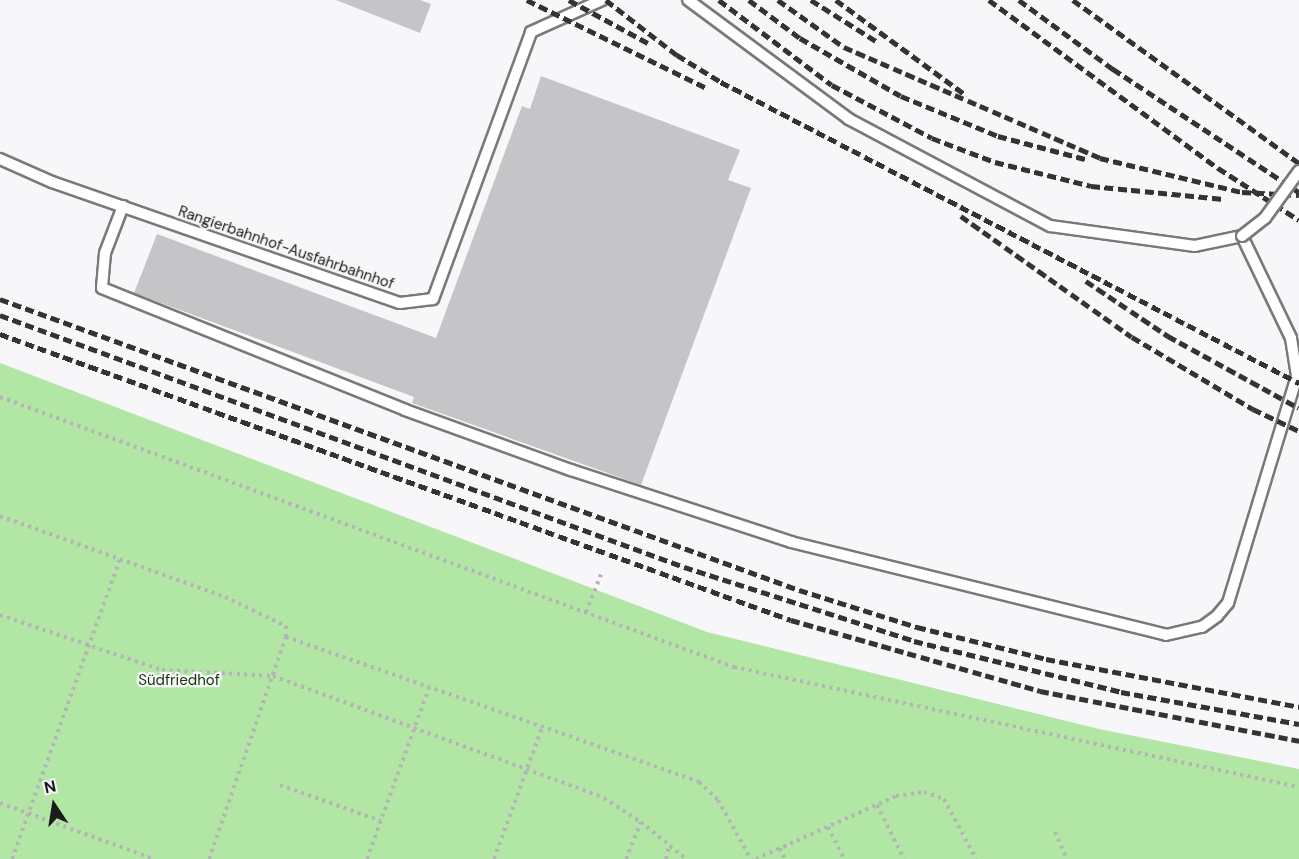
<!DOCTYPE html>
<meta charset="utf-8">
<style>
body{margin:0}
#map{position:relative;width:1299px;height:859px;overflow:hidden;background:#f7f7f9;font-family:"DM Sans",sans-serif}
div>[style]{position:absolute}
.green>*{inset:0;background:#b2e6a5}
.building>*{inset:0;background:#c5c5c7}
.path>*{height:4px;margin-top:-2px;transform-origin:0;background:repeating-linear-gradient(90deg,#b4b4b6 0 3px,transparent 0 7.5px)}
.roads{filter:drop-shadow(2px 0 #79797b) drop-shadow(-2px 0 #79797b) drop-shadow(0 2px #79797b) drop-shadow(0 -2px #79797b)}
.lane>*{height:10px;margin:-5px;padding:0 5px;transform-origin:5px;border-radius:5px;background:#fff}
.rail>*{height:4.5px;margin-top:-2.25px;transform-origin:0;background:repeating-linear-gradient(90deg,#333334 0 9px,transparent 0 13.5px)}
.bridges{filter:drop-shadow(2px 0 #79797b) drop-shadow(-2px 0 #79797b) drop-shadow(0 2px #79797b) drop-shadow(0 -2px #79797b)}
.lane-bridge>*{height:10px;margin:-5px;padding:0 5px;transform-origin:5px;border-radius:5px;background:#fff}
span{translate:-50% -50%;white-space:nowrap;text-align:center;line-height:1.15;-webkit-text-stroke:4.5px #f7f7f9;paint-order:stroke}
.street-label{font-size:15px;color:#1b1b1c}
.park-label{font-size:15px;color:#123407}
.north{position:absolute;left:24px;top:775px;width:60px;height:60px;-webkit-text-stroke:4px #f7f7f9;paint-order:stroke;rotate:348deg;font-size:16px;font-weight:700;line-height:24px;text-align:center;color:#1b1b1c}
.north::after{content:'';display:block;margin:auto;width:21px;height:27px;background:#1b1b1c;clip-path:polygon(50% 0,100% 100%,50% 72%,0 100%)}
</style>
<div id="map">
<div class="green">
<div style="clip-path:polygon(0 363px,707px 632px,1099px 729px,1299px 769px,1299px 859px,0 859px)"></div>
</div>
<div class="building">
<div style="clip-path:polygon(336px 0,420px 0,431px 4px,420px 33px)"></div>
<div style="clip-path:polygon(541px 76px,740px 150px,728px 180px,751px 188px,641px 485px,412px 403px,414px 397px,134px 293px,157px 234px,436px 338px,522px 106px,530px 109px)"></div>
</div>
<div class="path">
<div style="left:0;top:397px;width:782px;rotate:20.2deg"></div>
<div style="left:734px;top:667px;width:578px;rotate:11.99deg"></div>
<div style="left:0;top:516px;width:239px;rotate:19.8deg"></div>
<div style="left:225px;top:597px;width:68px;rotate:25.4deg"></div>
<div style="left:286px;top:626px;width:11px;rotate:90deg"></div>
<div style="left:586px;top:612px;width:43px;rotate:-68.2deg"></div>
<div style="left:0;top:615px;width:171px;rotate:18.8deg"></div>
<div style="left:162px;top:670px;width:111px;rotate:3.1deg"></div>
<div style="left:273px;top:676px;width:353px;rotate:20.2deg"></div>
<div style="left:604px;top:798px;width:44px;rotate:33deg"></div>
<div style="left:641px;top:822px;width:58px;rotate:39.4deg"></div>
<div style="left:280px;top:785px;width:107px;rotate:19.6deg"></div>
<div style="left:0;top:803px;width:164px;rotate:20deg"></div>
<div style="left:877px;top:805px;width:60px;rotate:63.4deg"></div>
<div style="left:828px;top:827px;width:36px;rotate:63deg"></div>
<div style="left:1055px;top:832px;width:30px;rotate:66deg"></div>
<div style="left:780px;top:848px;width:12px;rotate:66deg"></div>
<div style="left:12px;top:859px;width:319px;rotate:-70.2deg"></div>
<div style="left:209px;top:859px;width:235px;rotate:-70.9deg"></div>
<div style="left:286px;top:637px;width:438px;rotate:19.3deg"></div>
<div style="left:699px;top:782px;width:26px;rotate:43deg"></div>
<div style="left:718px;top:800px;width:68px;rotate:60.8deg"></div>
<div style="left:367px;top:859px;width:182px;rotate:-70.1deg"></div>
<div style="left:494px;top:859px;width:140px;rotate:-69.9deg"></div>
<div style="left:626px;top:859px;width:40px;rotate:-68deg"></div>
<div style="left:666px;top:859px;width:14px;rotate:-78deg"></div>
<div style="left:756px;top:859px;width:154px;rotate:-24.2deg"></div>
<div style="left:896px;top:796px;width:28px;rotate:-8deg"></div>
<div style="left:924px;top:792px;width:21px;rotate:19deg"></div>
<div style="left:944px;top:799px;width:68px;rotate:61.9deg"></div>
</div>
<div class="roads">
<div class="lane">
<div style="left:0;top:159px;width:57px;rotate:23.9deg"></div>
<div style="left:52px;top:182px;width:368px;rotate:19.2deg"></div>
<div style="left:400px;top:303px;width:33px;rotate:-7deg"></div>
<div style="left:433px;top:299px;width:284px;rotate:-69.8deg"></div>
<div style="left:531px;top:32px;width:78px;rotate:-24.3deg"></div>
<div style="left:123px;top:206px;width:50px;rotate:111deg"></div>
<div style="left:105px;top:253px;width:35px;rotate:95deg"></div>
<div style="left:102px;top:288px;width:327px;rotate:21.9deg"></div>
<div style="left:405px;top:410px;width:177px;rotate:19.9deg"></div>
<div style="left:571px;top:470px;width:231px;rotate:18.1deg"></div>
<div style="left:791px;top:542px;width:386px;rotate:13.9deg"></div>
<div style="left:1166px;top:635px;width:37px;rotate:-13deg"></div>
<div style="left:1202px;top:627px;width:19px;rotate:-36deg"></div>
<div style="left:1217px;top:616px;width:17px;rotate:-50deg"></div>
<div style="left:1228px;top:603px;width:237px;rotate:-73.1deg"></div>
<div style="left:1297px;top:376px;width:38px;rotate:-99deg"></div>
<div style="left:1291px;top:338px;width:113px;rotate:-115.7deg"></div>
<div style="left:1242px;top:236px;width:48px;rotate:168deg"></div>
<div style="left:1195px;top:246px;width:146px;rotate:-172.1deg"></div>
<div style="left:1050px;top:226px;width:228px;rotate:-152deg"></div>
<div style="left:849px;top:119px;width:200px;rotate:-143.5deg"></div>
</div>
</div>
<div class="rail">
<div style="left:527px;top:0;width:200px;rotate:26.1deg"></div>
<div style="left:569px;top:0;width:90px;rotate:28.6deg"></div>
<div style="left:606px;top:0;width:90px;rotate:37.8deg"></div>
<div style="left:677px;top:55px;width:52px;rotate:31.5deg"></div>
<div style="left:721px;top:82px;width:652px;rotate:27.51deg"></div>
<div style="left:719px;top:0;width:141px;rotate:37deg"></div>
<div style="left:832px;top:85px;width:113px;rotate:27.9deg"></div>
<div style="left:932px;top:138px;width:67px;rotate:20.9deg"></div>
<div style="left:995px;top:162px;width:99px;rotate:14deg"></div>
<div style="left:1091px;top:186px;width:133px;rotate:5.6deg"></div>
<div style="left:749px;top:0;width:64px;rotate:36.7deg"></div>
<div style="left:800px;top:38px;width:116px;rotate:29.9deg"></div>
<div style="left:901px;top:96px;width:105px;rotate:22.4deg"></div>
<div style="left:998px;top:136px;width:90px;rotate:14.8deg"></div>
<div style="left:778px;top:0;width:81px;rotate:35.5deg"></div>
<div style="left:844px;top:47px;width:279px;rotate:23.4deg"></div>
<div style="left:1100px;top:158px;width:146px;rotate:13.5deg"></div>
<div style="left:1242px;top:192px;width:57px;rotate:3deg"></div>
<div style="left:811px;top:0;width:80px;rotate:32.3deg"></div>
<div style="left:836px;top:0;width:162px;rotate:36.2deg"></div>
<div style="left:989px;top:0;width:284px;rotate:36.3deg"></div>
<div style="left:1218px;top:168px;width:96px;rotate:32.7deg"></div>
<div style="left:1019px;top:0;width:117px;rotate:36.3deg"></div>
<div style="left:1113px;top:69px;width:223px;rotate:33.5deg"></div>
<div style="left:1073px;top:0;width:279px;rotate:35.8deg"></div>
<div style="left:961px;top:216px;width:209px;rotate:35.3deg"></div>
<div style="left:1132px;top:337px;width:141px;rotate:30.8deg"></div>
<div style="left:1253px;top:409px;width:51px;rotate:25.6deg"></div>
<div style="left:1086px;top:281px;width:99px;rotate:33.9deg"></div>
<div style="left:1168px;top:336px;width:149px;rotate:28.8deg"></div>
<div style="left:0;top:299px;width:850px;rotate:20.01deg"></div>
<div style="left:799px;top:590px;width:124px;rotate:17.4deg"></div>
<div style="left:917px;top:627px;width:133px;rotate:13.9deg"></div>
<div style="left:1046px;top:659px;width:258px;rotate:10.7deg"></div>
<div style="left:0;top:315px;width:729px;rotate:20.22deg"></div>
<div style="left:684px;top:567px;width:242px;rotate:17.8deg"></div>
<div style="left:914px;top:641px;width:213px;rotate:13.8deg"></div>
<div style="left:1121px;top:692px;width:181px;rotate:10.2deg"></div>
<div style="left:0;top:334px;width:841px;rotate:19.88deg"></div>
<div style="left:791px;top:620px;width:259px;rotate:15.9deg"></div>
<div style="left:1040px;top:691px;width:264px;rotate:10.9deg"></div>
</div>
<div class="bridges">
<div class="lane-bridge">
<div style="left:1242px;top:236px;width:29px;rotate:-38deg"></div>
<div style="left:1265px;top:218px;width:58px;rotate:-54.1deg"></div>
</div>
</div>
<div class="street-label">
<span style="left:286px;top:248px;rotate:19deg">Rangierbahnhof-Ausfahrbahnhof</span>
</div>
<div class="park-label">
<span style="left:179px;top:681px">Südfriedhof</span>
</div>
<div class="north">N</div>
</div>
